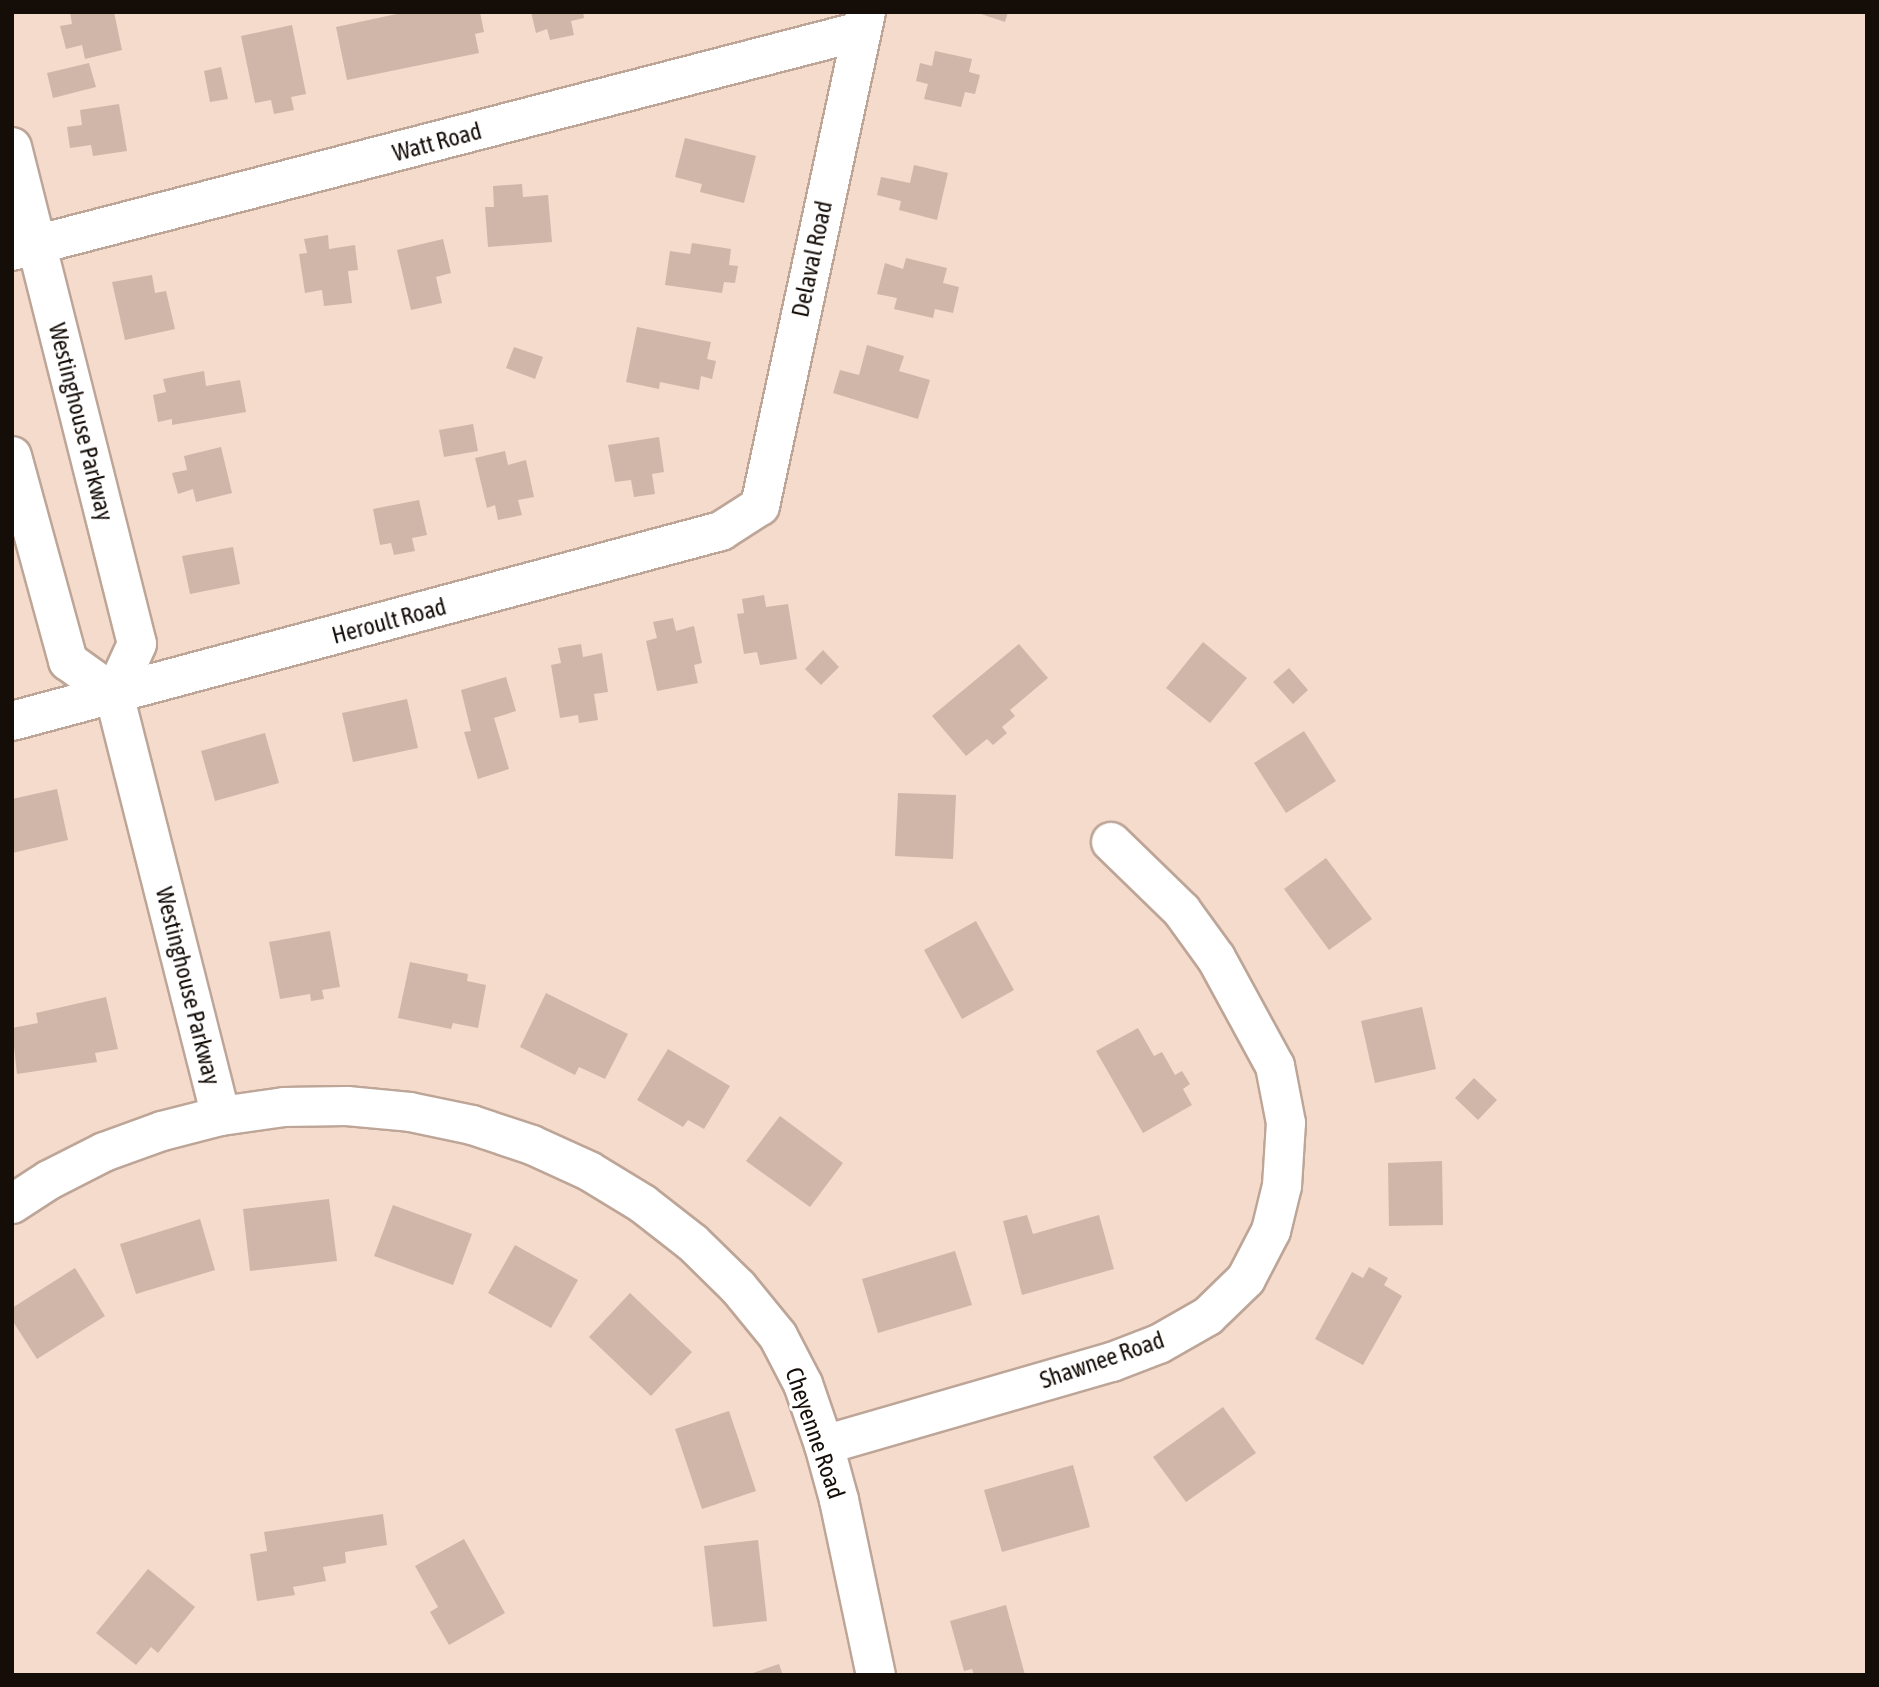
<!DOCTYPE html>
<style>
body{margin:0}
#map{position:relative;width:1879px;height:1687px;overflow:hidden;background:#f4dbcc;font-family:"Asap Condensed",sans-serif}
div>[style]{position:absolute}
.building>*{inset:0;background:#cfb6a8}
.roads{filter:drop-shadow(2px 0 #bda597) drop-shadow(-2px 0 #bda597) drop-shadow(0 2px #bda597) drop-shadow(0 -2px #bda597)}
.minor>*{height:38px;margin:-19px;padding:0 19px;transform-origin:19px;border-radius:19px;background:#fff}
span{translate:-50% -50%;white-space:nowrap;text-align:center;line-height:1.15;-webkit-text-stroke:6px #fff;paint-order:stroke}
.street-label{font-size:24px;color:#150d08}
.frame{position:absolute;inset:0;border:14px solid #150d08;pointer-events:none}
</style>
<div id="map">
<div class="building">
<div style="clip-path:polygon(70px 12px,114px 12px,122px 50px,85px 59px,82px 45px,66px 49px,60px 26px,72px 24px)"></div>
<div style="clip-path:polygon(406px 12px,480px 12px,484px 32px,475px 34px,479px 53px,347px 80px,336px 27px)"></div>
<div style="clip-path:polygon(531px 12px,583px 12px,584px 18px,571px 21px,574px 35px,550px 40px,547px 29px,536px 33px)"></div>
<div style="clip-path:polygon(975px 12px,1008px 12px,1005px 22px)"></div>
<div style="clip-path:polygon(292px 25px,306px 94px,291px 97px,294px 110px,274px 114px,271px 100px,255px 103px,241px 36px)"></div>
<div style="clip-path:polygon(935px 51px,972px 59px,969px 72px,980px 75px,975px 94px,965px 92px,961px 107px,924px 99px,928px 84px,916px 81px,920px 63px,932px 66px)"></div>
<div style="clip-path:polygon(89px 63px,96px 87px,53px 98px,47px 73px)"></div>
<div style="clip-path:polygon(221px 67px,228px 99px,210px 102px,204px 71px)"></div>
<div style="clip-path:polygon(119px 104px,127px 151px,93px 156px,91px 145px,70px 148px,67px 127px,82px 125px,80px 110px)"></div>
<div style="clip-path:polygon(685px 138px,756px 156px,744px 203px,700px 192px,702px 184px,675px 177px)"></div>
<div style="clip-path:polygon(914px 165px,948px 173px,937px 220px,899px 210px,901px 201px,877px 195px,881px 177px,910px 183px)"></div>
<div style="clip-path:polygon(522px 184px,523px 197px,548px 195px,552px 242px,488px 247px,485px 207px,494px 207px,493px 186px)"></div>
<div style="clip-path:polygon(328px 235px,329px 249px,355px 245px,358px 270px,348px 271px,352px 303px,324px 306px,322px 290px,305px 293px,299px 254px,307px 253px,304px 239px)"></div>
<div style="clip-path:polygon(443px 239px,451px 273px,436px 277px,442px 303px,411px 310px,397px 250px)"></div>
<div style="clip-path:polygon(692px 243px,731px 249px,729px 265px,738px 266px,735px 283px,724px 282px,722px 293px,665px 285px,670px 251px,690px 254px)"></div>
<div style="clip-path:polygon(906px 258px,947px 268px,943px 283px,959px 287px,953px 313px,935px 309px,933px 318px,894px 309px,897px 298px,877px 294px,885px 263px,903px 269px)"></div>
<div style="clip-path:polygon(152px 275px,155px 293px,166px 291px,175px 329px,125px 340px,112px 282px)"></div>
<div style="clip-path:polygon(637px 327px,711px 342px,707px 359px,716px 361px,712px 379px,701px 376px,699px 390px,660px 382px,659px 389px,626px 382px)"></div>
<div style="clip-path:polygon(867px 345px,904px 356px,899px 371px,930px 380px,918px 419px,833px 393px,840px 370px,859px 375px)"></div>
<div style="clip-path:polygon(514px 347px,543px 357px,535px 379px,506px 368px)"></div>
<div style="clip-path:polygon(204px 371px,206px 386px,240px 380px,246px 412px,172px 425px,172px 419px,158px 422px,153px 395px,166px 392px,163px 379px)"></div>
<div style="clip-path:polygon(473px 424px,478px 451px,444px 457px,439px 430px)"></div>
<div style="clip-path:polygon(659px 437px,664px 472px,652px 474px,655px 494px,634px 497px,631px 480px,615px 482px,608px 445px)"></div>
<div style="clip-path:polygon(221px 447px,232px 493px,196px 502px,193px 489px,178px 494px,172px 473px,187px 470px,184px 456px)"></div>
<div style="clip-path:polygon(505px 451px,508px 465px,526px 460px,534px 497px,518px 500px,522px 515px,498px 520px,495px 505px,487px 508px,475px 458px)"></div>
<div style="clip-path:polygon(419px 500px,427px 535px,412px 538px,415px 551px,394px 555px,391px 543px,380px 545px,373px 509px)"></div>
<div style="clip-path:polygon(233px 547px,240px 584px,190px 594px,182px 556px)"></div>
<div style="clip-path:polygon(764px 595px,766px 607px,788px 604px,797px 659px,760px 665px,757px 652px,744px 654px,737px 614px,744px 613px,742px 599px)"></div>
<div style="clip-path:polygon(673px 618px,676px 631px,694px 626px,702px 663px,694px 665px,698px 683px,657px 691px,646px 641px,657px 638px,653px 622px)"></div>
<div style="clip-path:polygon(1203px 642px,1247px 678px,1210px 723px,1166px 688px)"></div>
<div style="clip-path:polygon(581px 644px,583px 657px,602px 653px,608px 692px,594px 694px,598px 720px,579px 723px,578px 715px,560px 718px,551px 665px,561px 663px,558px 648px)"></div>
<div style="clip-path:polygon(1019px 644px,1048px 678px,1010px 710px,1015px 716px,1002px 727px,1007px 733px,993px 745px,987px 739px,966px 756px,932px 716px)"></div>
<div style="clip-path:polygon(823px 650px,839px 667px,821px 685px,805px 669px)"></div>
<div style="clip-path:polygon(1289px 668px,1308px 690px,1293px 704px,1273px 682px)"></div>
<div style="clip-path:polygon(506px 677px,516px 711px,494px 718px,509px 769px,478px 779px,464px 732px,471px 731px,461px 690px)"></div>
<div style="clip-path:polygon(407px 699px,418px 748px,353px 762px,342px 713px)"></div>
<div style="clip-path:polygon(1304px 731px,1336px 781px,1286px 813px,1254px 763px)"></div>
<div style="clip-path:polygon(265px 733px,279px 783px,215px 801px,201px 751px)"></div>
<div style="clip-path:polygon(57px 789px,68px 840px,12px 853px,12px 799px)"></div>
<div style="clip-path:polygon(898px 793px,956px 795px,953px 859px,895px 856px)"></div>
<div style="clip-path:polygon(1326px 858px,1372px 919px,1329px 950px,1284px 889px)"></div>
<div style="clip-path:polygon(976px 921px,1014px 990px,962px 1019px,924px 950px)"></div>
<div style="clip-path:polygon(330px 931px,340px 987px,322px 990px,324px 999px,311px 1001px,310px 994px,280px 999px,269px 942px)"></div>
<div style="clip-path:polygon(410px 962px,468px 974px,467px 981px,486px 985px,478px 1028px,453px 1023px,451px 1029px,398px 1018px)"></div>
<div style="clip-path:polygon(546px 993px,628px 1034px,605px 1079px,579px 1067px,575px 1075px,520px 1047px)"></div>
<div style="clip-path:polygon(106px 997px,118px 1049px,95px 1053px,97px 1062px,17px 1074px,12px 1028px,38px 1023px,36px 1013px)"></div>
<div style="clip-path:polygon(1422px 1007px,1436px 1069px,1375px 1083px,1361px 1021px)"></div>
<div style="clip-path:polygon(1138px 1028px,1154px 1056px,1162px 1052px,1175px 1075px,1182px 1071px,1190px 1084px,1183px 1089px,1192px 1105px,1143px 1133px,1096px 1051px)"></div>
<div style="clip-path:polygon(668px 1049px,730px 1086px,704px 1129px,688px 1120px,683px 1127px,637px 1100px)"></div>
<div style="clip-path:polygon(1474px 1078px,1497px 1100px,1478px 1120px,1455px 1098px)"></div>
<div style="clip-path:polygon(780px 1116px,843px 1163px,810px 1207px,746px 1161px)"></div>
<div style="clip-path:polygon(1442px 1161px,1443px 1225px,1389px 1226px,1388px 1163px)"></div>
<div style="clip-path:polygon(329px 1199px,337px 1261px,250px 1271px,243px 1209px)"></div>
<div style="clip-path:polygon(393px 1205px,472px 1234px,453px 1285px,374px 1256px)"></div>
<div style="clip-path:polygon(1027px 1215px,1033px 1234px,1099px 1215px,1114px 1269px,1022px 1295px,1003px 1221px)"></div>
<div style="clip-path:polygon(200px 1219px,215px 1270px,136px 1294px,120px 1244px)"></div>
<div style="clip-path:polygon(515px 1245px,578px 1280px,551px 1328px,488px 1293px)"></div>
<div style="clip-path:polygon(955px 1251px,972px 1305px,878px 1333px,862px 1279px)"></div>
<div style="clip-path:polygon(1369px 1267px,1388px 1278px,1384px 1285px,1402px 1296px,1363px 1365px,1315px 1339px,1352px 1272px,1363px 1278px)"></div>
<div style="clip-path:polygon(75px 1268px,105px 1316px,37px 1359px,12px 1320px,12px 1308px)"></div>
<div style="clip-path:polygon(630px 1293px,692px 1352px,651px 1396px,589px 1337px)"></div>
<div style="clip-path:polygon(1223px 1407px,1256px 1453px,1186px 1502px,1153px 1457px)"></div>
<div style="clip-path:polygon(729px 1411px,756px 1491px,702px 1509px,675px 1429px)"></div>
<div style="clip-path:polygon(1073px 1465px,1090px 1527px,1002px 1552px,984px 1490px)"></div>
<div style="clip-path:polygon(383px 1514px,387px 1545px,345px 1552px,346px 1563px,323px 1567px,326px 1581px,293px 1587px,295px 1595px,257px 1601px,250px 1554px,267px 1551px,264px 1532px)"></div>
<div style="clip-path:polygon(464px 1539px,505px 1613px,449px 1645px,430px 1612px,438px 1607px,415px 1566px)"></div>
<div style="clip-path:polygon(758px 1540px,767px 1621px,713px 1627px,704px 1546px)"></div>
<div style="clip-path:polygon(148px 1569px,195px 1607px,158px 1653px,151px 1647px,136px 1665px,96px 1633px)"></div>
<div style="clip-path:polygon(1006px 1605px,1025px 1675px,974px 1675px,972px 1669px,964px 1671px,950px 1621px)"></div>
<div style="clip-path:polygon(779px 1664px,783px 1675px,750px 1675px,750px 1674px)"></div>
</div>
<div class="roads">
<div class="minor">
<div style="left:12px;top:147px;width:512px;rotate:75.88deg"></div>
<div style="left:137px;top:644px;width:55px;rotate:114.7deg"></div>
<div style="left:114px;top:694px;width:435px;rotate:75.8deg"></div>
<div style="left:12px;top:251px;width:877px;rotate:-14.53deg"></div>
<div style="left:12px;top:456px;width:213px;rotate:74.7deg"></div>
<div style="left:68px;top:661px;width:57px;rotate:35.7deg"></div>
<div style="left:12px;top:721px;width:734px;rotate:-15deg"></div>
<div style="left:721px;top:531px;width:46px;rotate:-32.7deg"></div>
<div style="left:760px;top:506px;width:505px;rotate:-77.89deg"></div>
<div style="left:12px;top:1204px;width:44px;rotate:-33deg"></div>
<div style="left:49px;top:1180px;width:62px;rotate:-27deg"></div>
<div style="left:104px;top:1152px;width:62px;rotate:-19.9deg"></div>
<div style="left:162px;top:1131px;width:61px;rotate:-14.3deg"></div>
<div style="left:221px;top:1116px;width:64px;rotate:-8.1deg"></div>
<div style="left:284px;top:1107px;width:63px;rotate:-0.9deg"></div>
<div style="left:347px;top:1106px;width:63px;rotate:5.4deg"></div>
<div style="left:410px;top:1112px;width:63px;rotate:11.8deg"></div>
<div style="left:472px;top:1125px;width:63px;rotate:18.4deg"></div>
<div style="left:532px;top:1145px;width:63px;rotate:24.5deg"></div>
<div style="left:589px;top:1171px;width:63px;rotate:31.4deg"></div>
<div style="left:643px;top:1204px;width:63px;rotate:38deg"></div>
<div style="left:693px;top:1243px;width:63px;rotate:44.4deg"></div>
<div style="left:738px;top:1287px;width:63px;rotate:50.8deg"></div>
<div style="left:778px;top:1336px;width:54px;rotate:62.5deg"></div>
<div style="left:803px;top:1384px;width:65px;rotate:71deg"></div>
<div style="left:824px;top:1445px;width:57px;rotate:74.7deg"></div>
<div style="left:839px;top:1500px;width:179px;rotate:78.1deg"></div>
<div style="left:824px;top:1445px;width:300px;rotate:-16.1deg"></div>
<div style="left:1112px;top:1362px;width:50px;rotate:-21deg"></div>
<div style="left:1159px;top:1344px;width:56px;rotate:-29.7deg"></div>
<div style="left:1208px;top:1316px;width:53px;rotate:-44.2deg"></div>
<div style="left:1246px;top:1279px;width:54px;rotate:-62.5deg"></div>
<div style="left:1271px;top:1231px;width:46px;rotate:-76.3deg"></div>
<div style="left:1282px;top:1186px;width:63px;rotate:-86.4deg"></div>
<div style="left:1286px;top:1123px;width:58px;rotate:-100.9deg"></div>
<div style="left:1275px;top:1066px;width:123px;rotate:-118.6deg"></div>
<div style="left:1216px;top:958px;width:58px;rotate:-125.9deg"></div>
<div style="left:1182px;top:911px;width:99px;rotate:-135.8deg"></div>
</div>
</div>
<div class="street-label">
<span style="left:437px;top:142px;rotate:-15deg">Watt Road</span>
<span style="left:812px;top:259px;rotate:-78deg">Delaval Road</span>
<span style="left:81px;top:422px;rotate:76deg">Westinghouse Parkway</span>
<span style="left:389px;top:621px;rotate:-15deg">Heroult Road</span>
<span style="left:188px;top:986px;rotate:76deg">Westinghouse Parkway</span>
<span style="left:1102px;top:1360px;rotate:-19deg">Shawnee Road</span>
<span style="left:815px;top:1433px;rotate:71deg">Cheyenne Road</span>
</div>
<div class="frame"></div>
</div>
